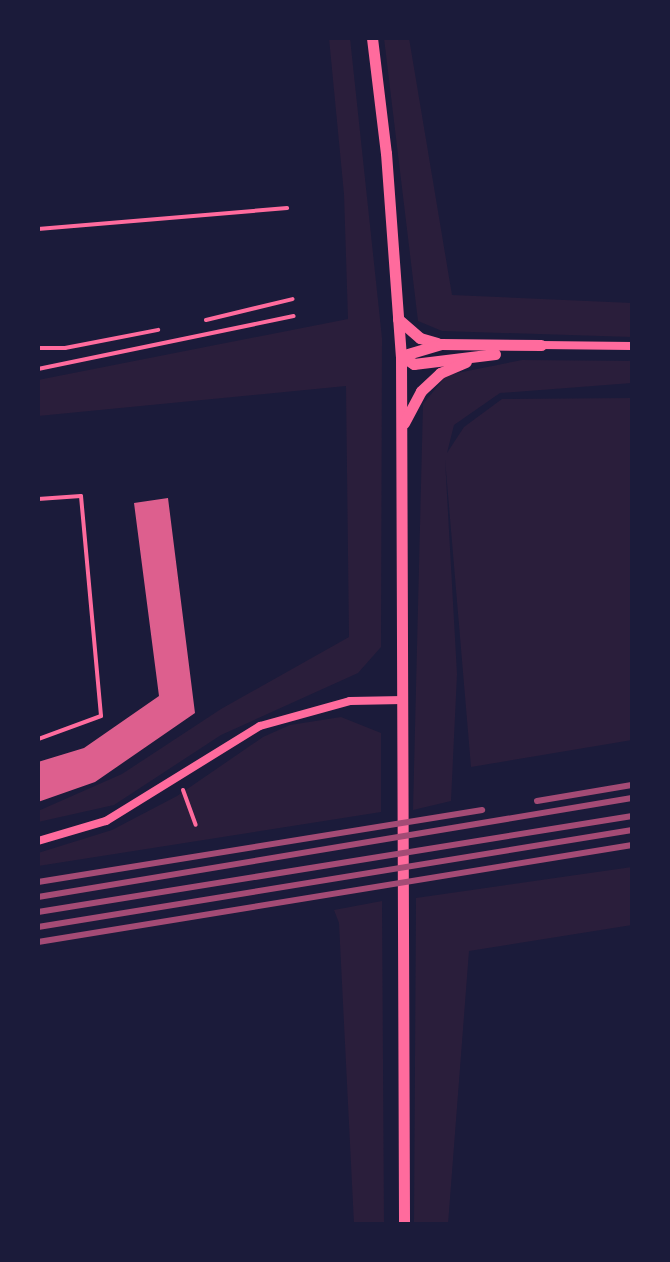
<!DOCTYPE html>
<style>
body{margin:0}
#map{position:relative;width:670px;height:1262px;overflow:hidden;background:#1b1b3a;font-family:"DejaVu Sans",sans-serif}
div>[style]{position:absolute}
.green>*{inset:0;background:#2a1e3b}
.building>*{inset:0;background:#dd5f8e}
.path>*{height:4px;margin:-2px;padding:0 2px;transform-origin:2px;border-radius:2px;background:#ff6b9d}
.service>*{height:4px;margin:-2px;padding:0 2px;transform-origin:2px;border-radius:2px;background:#ff6b9d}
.minor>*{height:8px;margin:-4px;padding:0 4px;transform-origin:4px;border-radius:4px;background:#ff6b9d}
.tertiary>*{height:11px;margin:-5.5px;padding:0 5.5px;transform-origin:5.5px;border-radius:5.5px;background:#ff6b9d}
.rail>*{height:6px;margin:-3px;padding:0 3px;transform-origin:3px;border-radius:3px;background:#a44b75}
span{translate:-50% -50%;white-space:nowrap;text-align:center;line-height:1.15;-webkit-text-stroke:7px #1b1b3a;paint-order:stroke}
.frame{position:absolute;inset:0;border:40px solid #1b1b3a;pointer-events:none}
</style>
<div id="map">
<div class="green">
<div style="clip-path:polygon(329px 38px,350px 38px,382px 338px,381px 647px,358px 673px,221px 735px,114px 805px,38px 822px,38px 811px,122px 774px,221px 709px,349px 637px,346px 386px,38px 416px,38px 380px,348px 319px,344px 194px)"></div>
<div style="clip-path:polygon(384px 38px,409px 38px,452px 295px,632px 303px,632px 337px,442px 331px,418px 321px)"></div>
<div style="clip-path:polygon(522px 360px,632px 361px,632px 383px,500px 393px,454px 425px,447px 453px,464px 427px,502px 399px,632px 398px,632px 740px,471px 767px,445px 459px,457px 674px,451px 801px,413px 810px,423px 404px,447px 375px)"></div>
<div style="clip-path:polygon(341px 717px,381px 733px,381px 812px,38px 866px,38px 853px,112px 830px,177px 796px,263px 737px,290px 725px)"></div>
<div style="clip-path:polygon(632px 867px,632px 925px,469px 951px,448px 1224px,414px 1224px,416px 898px)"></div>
<div style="clip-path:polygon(382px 901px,384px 1224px,354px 1224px,339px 923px,334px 910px)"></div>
</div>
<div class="building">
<div style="clip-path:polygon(168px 498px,195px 713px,95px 782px,38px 802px,38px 762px,84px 748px,159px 696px,134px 503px)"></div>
</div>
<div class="path">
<div style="left:38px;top:229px;width:250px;rotate:-4.8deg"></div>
<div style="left:206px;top:320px;width:89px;rotate:-13.6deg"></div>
<div style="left:38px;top:348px;width:27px"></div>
<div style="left:65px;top:348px;width:95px;rotate:-11deg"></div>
<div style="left:183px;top:790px;width:37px;rotate:70deg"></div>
</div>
<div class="service">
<div style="left:38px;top:369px;width:261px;rotate:-11.7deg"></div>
<div style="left:38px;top:499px;width:43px;rotate:-4deg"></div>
<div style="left:81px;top:496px;width:221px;rotate:84.8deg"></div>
<div style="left:101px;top:716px;width:67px;rotate:159.9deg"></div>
</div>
<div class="minor">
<div style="left:541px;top:345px;width:91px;rotate:0.6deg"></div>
<div style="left:38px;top:841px;width:71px;rotate:-16.4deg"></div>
<div style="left:106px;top:821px;width:181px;rotate:-31.7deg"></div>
<div style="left:260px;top:726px;width:93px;rotate:-15.5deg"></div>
<div style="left:350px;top:701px;width:53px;rotate:-1.1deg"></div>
</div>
<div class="tertiary">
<div style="left:372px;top:38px;width:116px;rotate:83.1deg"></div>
<div style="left:386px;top:153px;width:204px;rotate:85.8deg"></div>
<div style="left:401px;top:356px;width:868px;rotate:89.8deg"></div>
<div style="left:398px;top:319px;width:29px;rotate:41deg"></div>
<div style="left:420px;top:338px;width:18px;rotate:16deg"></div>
<div style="left:495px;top:354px;width:82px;rotate:173deg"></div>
<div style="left:414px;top:364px;width:15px;rotate:-148deg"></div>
<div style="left:401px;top:356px;width:42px;rotate:-16.7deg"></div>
<div style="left:441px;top:344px;width:100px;rotate:0.6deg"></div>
<div style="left:404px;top:423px;width:36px;rotate:-62deg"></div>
<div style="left:421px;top:391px;width:26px;rotate:-43deg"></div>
<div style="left:440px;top:373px;width:28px;rotate:-23deg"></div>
</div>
<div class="rail">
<div style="left:537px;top:801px;width:96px;rotate:-9.6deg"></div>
<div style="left:38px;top:882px;width:450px;rotate:-9.2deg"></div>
<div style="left:38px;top:897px;width:602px;rotate:-9.46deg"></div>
<div style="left:38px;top:912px;width:602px;rotate:-9.18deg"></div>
<div style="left:38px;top:927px;width:602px;rotate:-9.27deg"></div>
<div style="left:38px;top:942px;width:602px;rotate:-9.27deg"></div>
</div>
<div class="frame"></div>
</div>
